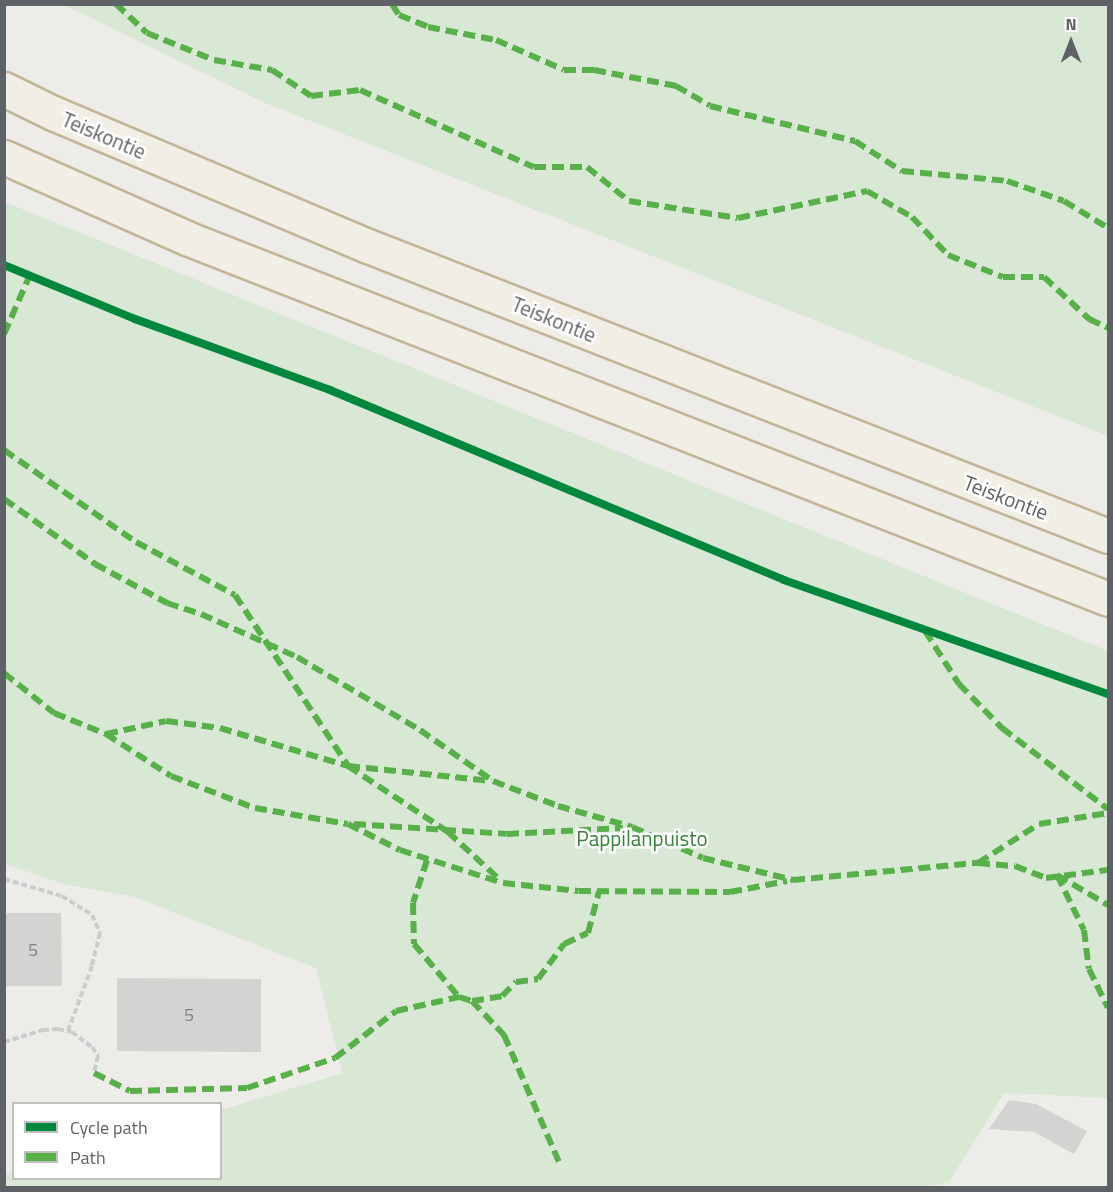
<!DOCTYPE html>
<style>
body{margin:0}
#map{position:relative;width:1113px;height:1192px;overflow:hidden;background:#edece9;font-family:"Titillium Web",sans-serif}
div>[style]{position:absolute}
.green>*{inset:0;background:#d8e8d5}
.building>*{inset:0;background:#d4d3d2}
.path>*{height:4px;margin-top:-2px;transform-origin:0;background:repeating-linear-gradient(90deg,#cacecb 0 6px,transparent 0 9px)}
.roads{filter:drop-shadow(2px 0 #c3b498) drop-shadow(-2px 0 #c3b498) drop-shadow(0 2px #c3b498) drop-shadow(0 -2px #c3b498)}
.trunk>*{height:33px;margin:-16.5px;padding:0 16.5px;transform-origin:16.5px;border-radius:16.5px;background:#f1eee6}
.quiet>*{height:6px;margin-top:-3px;transform-origin:0;background:repeating-linear-gradient(90deg,#59b04a 0 12px,transparent 0 18px)}
.cycleway>*{height:8px;margin:-4px;padding:0 4px;transform-origin:4px;border-radius:4px;background:#00873e}
span{translate:-50% -50%;white-space:nowrap;text-align:center;line-height:1.15;-webkit-text-stroke:5px #fff;paint-order:stroke}
.number-label{font-size:18px;color:#7d8082}
.number-label span{-webkit-text-stroke-width:0}
.street-label{font-size:21px;color:#5e6266}
.park-label{font-size:21px;color:#3b803d}
.frame{position:absolute;inset:0;border:6px solid #5e6266;pointer-events:none}
.legend{position:absolute;left:12px;top:1102px;width:210px;height:78px;box-sizing:border-box;background:#fff;border:2px solid #bfc0c2;margin:0;padding:8px 10px;list-style:none;font-size:18px;color:#5e6266}
.legend li{display:flex;align-items:center;gap:12px;height:30px}
.legend b{width:30px;border:2px solid #bfc0c2}
.north{position:absolute;left:1041px;top:12px;width:60px;height:60px;-webkit-text-stroke:4px #fff;paint-order:stroke;rotate:0deg;font-size:16px;font-weight:700;line-height:24px;text-align:center;color:#5e6266}
.north::after{content:'';display:block;margin:auto;width:21px;height:27px;background:#5e6266;clip-path:polygon(50% 0,100% 100%,50% 72%,0 100%)}
</style>
<div id="map">
<div class="green">
<div style="clip-path:polygon(64px 5px,1108px 5px,1108px 436px,265px 103px)"></div>
<div style="clip-path:polygon(5px 202px,1108px 651px,1108px 1098px,1004px 1093px,949px 1182px,923px 1187px,5px 1187px,5px 1175px,13px 1172px,14px 1178px,220px 1178px,221px 1110px,342px 1073px,316px 968px,134px 897px,63px 884px,5px 864px)"></div>
</div>
<div class="building">
<div style="clip-path:polygon(4px 913px,61px 913px,62px 986px,4px 986px)"></div>
<div style="clip-path:polygon(117px 978px,261px 979px,261px 1052px,117px 1051px)"></div>
<div style="clip-path:polygon(1009px 1100px,1036px 1104px,1087px 1131px,1074px 1154px,1034px 1132px,989px 1129px)"></div>
</div>
<div class="path">
<div style="left:4px;top:879px;width:60px;rotate:16.3deg"></div>
<div style="left:62px;top:896px;width:36px;rotate:32deg"></div>
<div style="left:92px;top:915px;width:20px;rotate:66deg"></div>
<div style="left:100px;top:933px;width:34px;rotate:104deg"></div>
<div style="left:92px;top:966px;width:69px;rotate:110.3deg"></div>
<div style="left:4px;top:1042px;width:41px;rotate:-17.1deg"></div>
<div style="left:43px;top:1030px;width:15px;rotate:-4deg"></div>
<div style="left:58px;top:1029px;width:14px;rotate:12deg"></div>
<div style="left:72px;top:1032px;width:25px;rotate:37deg"></div>
<div style="left:92px;top:1047px;width:11px;rotate:56deg"></div>
<div style="left:98px;top:1056px;width:17px;rotate:103deg"></div>
</div>
<div class="roads">
<div class="trunk">
<div style="left:4px;top:89px;width:55px;rotate:26.1deg"></div>
<div style="left:53px;top:113px;width:342px;rotate:22.9deg"></div>
<div style="left:368px;top:246px;width:795px;rotate:21.4deg"></div>
<div style="left:4px;top:157px;width:202px;rotate:23.9deg"></div>
<div style="left:189px;top:239px;width:987px;rotate:21.39deg"></div>
</div>
</div>
<div class="quiet">
<div style="left:116px;top:4px;width:42px;rotate:43.1deg"></div>
<div style="left:147px;top:33px;width:72px;rotate:21.9deg"></div>
<div style="left:214px;top:60px;width:59px;rotate:9.8deg"></div>
<div style="left:272px;top:70px;width:47px;rotate:33.7deg"></div>
<div style="left:311px;top:96px;width:49px;rotate:-7deg"></div>
<div style="left:360px;top:90px;width:190px;rotate:23.9deg"></div>
<div style="left:534px;top:167px;width:53px"></div>
<div style="left:587px;top:167px;width:54px;rotate:39deg"></div>
<div style="left:629px;top:201px;width:110px;rotate:8.9deg"></div>
<div style="left:738px;top:218px;width:132px;rotate:-11.8deg"></div>
<div style="left:867px;top:191px;width:52px;rotate:30deg"></div>
<div style="left:912px;top:217px;width:52px;rotate:46.5deg"></div>
<div style="left:948px;top:255px;width:59px;rotate:21.8deg"></div>
<div style="left:1003px;top:277px;width:41px"></div>
<div style="left:1044px;top:277px;width:62px;rotate:43deg"></div>
<div style="left:1089px;top:319px;width:21px;rotate:25deg"></div>
<div style="left:392px;top:4px;width:13px;rotate:58deg"></div>
<div style="left:399px;top:15px;width:31px;rotate:22deg"></div>
<div style="left:428px;top:27px;width:69px;rotate:10.8deg"></div>
<div style="left:496px;top:40px;width:74px;rotate:23.8deg"></div>
<div style="left:564px;top:70px;width:30px"></div>
<div style="left:594px;top:70px;width:84px;rotate:11deg"></div>
<div style="left:676px;top:86px;width:39px;rotate:30deg"></div>
<div style="left:710px;top:106px;width:149px;rotate:13.6deg"></div>
<div style="left:855px;top:141px;width:56px;rotate:32.6deg"></div>
<div style="left:902px;top:171px;width:105px;rotate:5.4deg"></div>
<div style="left:1007px;top:181px;width:60px;rotate:19.3deg"></div>
<div style="left:1064px;top:201px;width:52px;rotate:31.5deg"></div>
<div style="left:1108px;top:4px;width:1px;rotate:90deg"></div>
<div style="left:4px;top:334px;width:62px;rotate:-66.3deg"></div>
<div style="left:4px;top:450px;width:161px;rotate:34.9deg"></div>
<div style="left:136px;top:542px;width:112px;rotate:28.2deg"></div>
<div style="left:235px;top:595px;width:205px;rotate:56.5deg"></div>
<div style="left:348px;top:766px;width:120px;rotate:33.4deg"></div>
<div style="left:448px;top:832px;width:71px;rotate:42.7deg"></div>
<div style="left:4px;top:499px;width:112px;rotate:35.5deg"></div>
<div style="left:95px;top:564px;width:82px;rotate:28.4deg"></div>
<div style="left:167px;top:603px;width:36px;rotate:18deg"></div>
<div style="left:201px;top:614px;width:105px;rotate:24.1deg"></div>
<div style="left:297px;top:657px;width:143px;rotate:30.7deg"></div>
<div style="left:420px;top:730px;width:89px;rotate:34.9deg"></div>
<div style="left:493px;top:781px;width:70px;rotate:21deg"></div>
<div style="left:558px;top:806px;width:77px;rotate:15.8deg"></div>
<div style="left:632px;top:827px;width:77px;rotate:23.6deg"></div>
<div style="left:703px;top:858px;width:93px;rotate:13.7deg"></div>
<div style="left:793px;top:880px;width:186px;rotate:-5.3deg"></div>
<div style="left:978px;top:863px;width:37px;rotate:5deg"></div>
<div style="left:1015px;top:866px;width:33px;rotate:21deg"></div>
<div style="left:1046px;top:878px;width:63px;rotate:-7.4deg"></div>
<div style="left:925px;top:631px;width:63px;rotate:57.3deg"></div>
<div style="left:959px;top:684px;width:62px;rotate:45.7deg"></div>
<div style="left:1002px;top:728px;width:133px;rotate:37.4deg"></div>
<div style="left:4px;top:673px;width:64px;rotate:38.7deg"></div>
<div style="left:54px;top:713px;width:56px;rotate:22deg"></div>
<div style="left:106px;top:734px;width:77px;rotate:32.9deg"></div>
<div style="left:171px;top:776px;width:90px;rotate:20.9deg"></div>
<div style="left:255px;top:808px;width:94px;rotate:9.8deg"></div>
<div style="left:348px;top:824px;width:58px;rotate:26.6deg"></div>
<div style="left:400px;top:850px;width:108px;rotate:17.8deg"></div>
<div style="left:503px;top:883px;width:76px;rotate:6deg"></div>
<div style="left:579px;top:891px;width:151px;rotate:0.4deg"></div>
<div style="left:730px;top:892px;width:58px;rotate:-10.9deg"></div>
<div style="left:106px;top:734px;width:61px;rotate:-12.2deg"></div>
<div style="left:166px;top:721px;width:54px;rotate:7.4deg"></div>
<div style="left:220px;top:728px;width:134px;rotate:16.5deg"></div>
<div style="left:348px;top:766px;width:144px;rotate:6deg"></div>
<div style="left:354px;top:824px;width:153px;rotate:3.7deg"></div>
<div style="left:507px;top:834px;width:116px;rotate:-3deg"></div>
<div style="left:427px;top:860px;width:45px;rotate:108deg"></div>
<div style="left:413px;top:903px;width:41px;rotate:88.6deg"></div>
<div style="left:414px;top:944px;width:70px;rotate:49.7deg"></div>
<div style="left:459px;top:997px;width:14px;rotate:17deg"></div>
<div style="left:472px;top:1001px;width:47px;rotate:46.7deg"></div>
<div style="left:504px;top:1035px;width:138px;rotate:66.6deg"></div>
<div style="left:978px;top:863px;width:72px;rotate:-32.6deg"></div>
<div style="left:1039px;top:824px;width:70px;rotate:-9.1deg"></div>
<div style="left:1057px;top:875px;width:61px;rotate:63.9deg"></div>
<div style="left:1084px;top:930px;width:39px;rotate:83deg"></div>
<div style="left:1089px;top:969px;width:43px;rotate:64deg"></div>
<div style="left:1057px;top:875px;width:59px;rotate:30.5deg"></div>
<div style="left:472px;top:1001px;width:30px;rotate:-9deg"></div>
<div style="left:502px;top:996px;width:20px;rotate:-45deg"></div>
<div style="left:516px;top:982px;width:22px;rotate:-8deg"></div>
<div style="left:538px;top:979px;width:44px;rotate:-53.4deg"></div>
<div style="left:564px;top:944px;width:26px;rotate:-25deg"></div>
<div style="left:588px;top:933px;width:43px;rotate:-75.3deg"></div>
<div style="left:94px;top:1073px;width:40px;rotate:26.6deg"></div>
<div style="left:130px;top:1091px;width:117px;rotate:-1.5deg"></div>
<div style="left:247px;top:1088px;width:93px;rotate:-18.8deg"></div>
<div style="left:335px;top:1058px;width:77px;rotate:-37.6deg"></div>
<div style="left:396px;top:1011px;width:65px;rotate:-12.5deg"></div>
</div>
<div class="cycleway">
<div style="left:4px;top:265px;width:142px;rotate:22.4deg"></div>
<div style="left:135px;top:319px;width:208px;rotate:20deg"></div>
<div style="left:330px;top:390px;width:492px;rotate:22.7deg"></div>
<div style="left:784px;top:580px;width:343px;rotate:19.4deg"></div>
</div>
<div class="number-label">
<span style="left:33px;top:950px">5</span>
<span style="left:189px;top:1015px">5</span>
</div>
<div class="street-label">
<span style="left:104px;top:135px;rotate:23deg">Teiskontie</span>
<span style="left:554px;top:319px;rotate:22deg">Teiskontie</span>
<span style="left:1006px;top:497px;rotate:21deg">Teiskontie</span>
</div>
<div class="park-label">
<span style="left:642px;top:838px">Pappilanpuisto</span>
</div>
<div class="frame"></div>
<ul class="legend">
<li><b style="height:8px;background:#00873e"></b>Cycle path</li>
<li><b style="height:8px;background:#59b04a"></b>Path</li>
</ul>
<div class="north">N</div>
</div>
